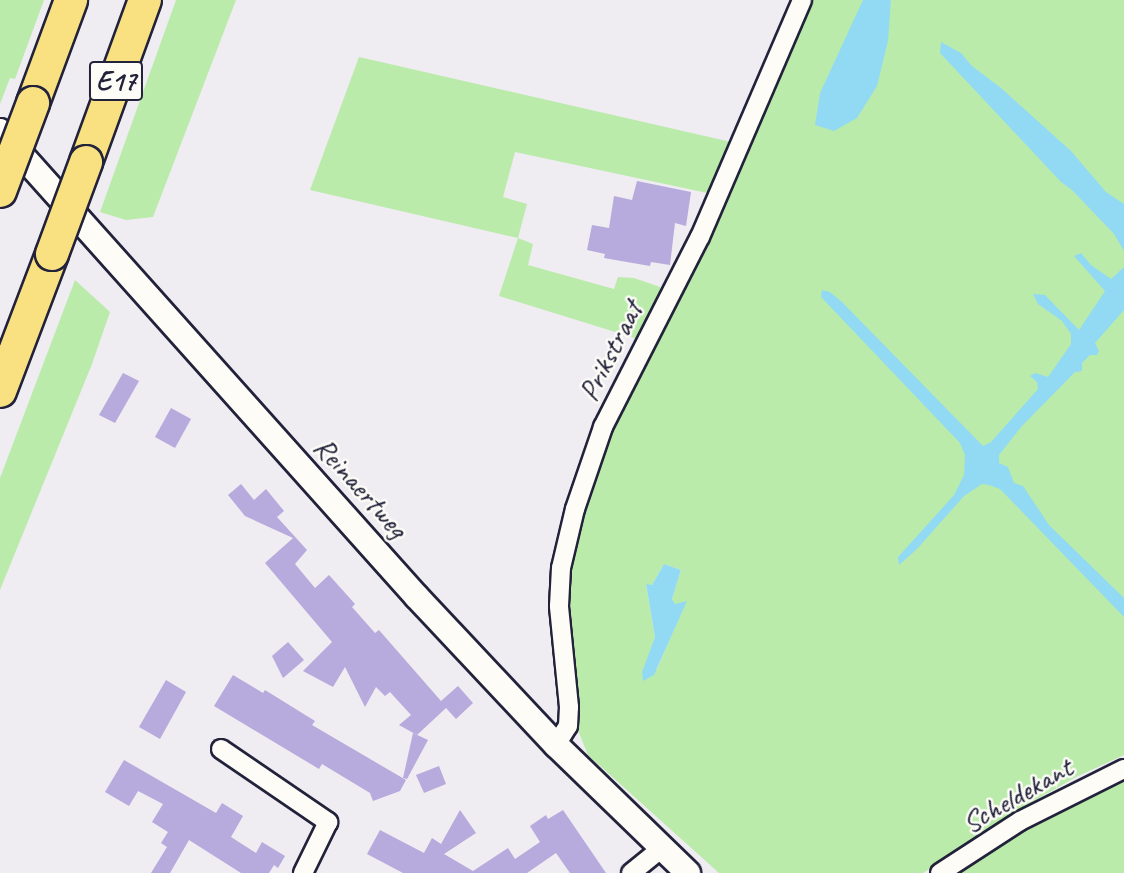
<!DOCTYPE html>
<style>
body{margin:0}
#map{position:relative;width:1124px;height:873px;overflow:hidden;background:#efecf2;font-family:Caveat,sans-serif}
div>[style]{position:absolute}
.green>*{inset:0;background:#baebaa}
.water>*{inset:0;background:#92daf4}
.building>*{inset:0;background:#b6abdc}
.roads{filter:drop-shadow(2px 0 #22223b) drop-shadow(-2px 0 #22223b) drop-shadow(0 2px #22223b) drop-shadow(0 -2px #22223b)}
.street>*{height:18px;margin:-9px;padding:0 9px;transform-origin:9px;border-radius:9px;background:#fdfcf7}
.secondary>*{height:24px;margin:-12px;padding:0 12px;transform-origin:12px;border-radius:12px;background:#fdfcf7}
.highway>*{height:32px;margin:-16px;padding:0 16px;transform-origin:16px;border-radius:16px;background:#f9e181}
.bridges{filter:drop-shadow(2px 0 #22223b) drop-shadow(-2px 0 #22223b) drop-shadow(0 2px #22223b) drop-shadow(0 -2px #22223b)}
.highway-bridge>*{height:32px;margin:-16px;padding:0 16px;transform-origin:16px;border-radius:16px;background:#f9e181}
span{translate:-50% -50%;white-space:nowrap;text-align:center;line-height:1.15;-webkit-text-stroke:5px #fdfcf7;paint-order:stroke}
.shield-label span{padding:2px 5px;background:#fdfcf7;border:2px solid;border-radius:5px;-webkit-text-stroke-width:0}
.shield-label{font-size:28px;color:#22223b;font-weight:700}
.street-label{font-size:30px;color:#22223b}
</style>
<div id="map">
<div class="green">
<div style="clip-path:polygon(0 0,44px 0,15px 79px,10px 78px,0 104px)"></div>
<div style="clip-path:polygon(176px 0,236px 0,153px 217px,126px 220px,100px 212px)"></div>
<div style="clip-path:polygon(evenodd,797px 0,863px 0,857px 19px,884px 56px,891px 0,1124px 0,1124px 755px,1076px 777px,1032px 802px,923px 873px,719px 873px,588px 755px,579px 733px,570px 666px,567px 597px,572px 553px,608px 436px,712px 194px,515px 152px,503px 197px,527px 204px,518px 238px,533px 244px,528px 265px,614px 289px,618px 277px,634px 278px,660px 287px,661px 294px,638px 339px,499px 296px,518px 238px,310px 190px,359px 57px,731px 142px,797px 0,664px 564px,681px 570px,672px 599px,675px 605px,686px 602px,657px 669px,644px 680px,643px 672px,655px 637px,646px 585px,652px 585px,664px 564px)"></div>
<div style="clip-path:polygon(75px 280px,110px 312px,92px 364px,0 590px,0 478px)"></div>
<div style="clip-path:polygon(1124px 778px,1124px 873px,959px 873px,1040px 819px)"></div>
</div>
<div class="water">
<div style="clip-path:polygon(863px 0,891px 0,888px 41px,877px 86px,857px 118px,834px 131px,815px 125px,820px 93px)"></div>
<div style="clip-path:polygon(941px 42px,961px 53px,972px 66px,1001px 88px,1071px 151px,1106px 192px,1124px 204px,1124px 251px,1114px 234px,1072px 190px,1061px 182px,940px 53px)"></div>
<div style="clip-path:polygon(1081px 253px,1091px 265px,1111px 279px,1124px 267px,1124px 310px,1095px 343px,1099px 351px,1097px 355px,1090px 355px,1082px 363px,1082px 371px,1075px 372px,1022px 426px,999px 455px,999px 463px,1008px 467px,1014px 483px,1023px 486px,1049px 525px,1124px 598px,1124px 617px,1000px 489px,989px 485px,982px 484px,964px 496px,917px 549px,899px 565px,898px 557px,954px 495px,964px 475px,965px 455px,960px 443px,821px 297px,822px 290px,830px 292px,842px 302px,983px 446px,991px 442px,1038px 389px,1037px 382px,1030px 376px,1035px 373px,1048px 377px,1071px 344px,1071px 334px,1062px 321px,1038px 304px,1033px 294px,1045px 295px,1079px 330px,1105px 291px,1074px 256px)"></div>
<div style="clip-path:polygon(664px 564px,681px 570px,672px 599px,675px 604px,687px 601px,654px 675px,643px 681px,642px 672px,655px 637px,646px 584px,652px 585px)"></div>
</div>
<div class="building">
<div style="clip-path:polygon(637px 181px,691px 192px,686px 226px,675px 223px,670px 265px,651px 262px,650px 266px,604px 258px,605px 254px,587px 250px,592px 225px,609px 228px,614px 196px,632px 200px)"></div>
<div style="clip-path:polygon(123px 373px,139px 381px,115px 423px,99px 415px)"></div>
<div style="clip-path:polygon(171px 408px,191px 419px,175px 448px,155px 437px)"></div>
<div style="clip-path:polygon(241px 484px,254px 500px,266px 489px,284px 511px,277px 517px,307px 550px,295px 564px,315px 588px,329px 575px,355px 604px,352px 607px,375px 633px,379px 630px,441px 701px,458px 686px,473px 703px,456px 719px,446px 708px,417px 735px,399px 725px,411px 715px,390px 692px,385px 696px,376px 687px,365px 707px,345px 667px,333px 687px,303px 671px,332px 642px,265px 563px,293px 538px,245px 516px,228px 495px)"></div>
<div style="clip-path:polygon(288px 642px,304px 660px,283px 678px,272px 656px)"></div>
<div style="clip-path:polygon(233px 675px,263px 693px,265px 690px,315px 721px,312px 725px,406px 780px,400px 791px,373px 801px,370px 793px,322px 764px,319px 769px,214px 706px)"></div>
<div style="clip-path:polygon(166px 680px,186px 692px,160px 739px,139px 727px)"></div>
<div style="clip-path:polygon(413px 733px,428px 740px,407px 779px,403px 778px)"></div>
<div style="clip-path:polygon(124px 760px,216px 813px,222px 803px,243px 816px,231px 837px,256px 853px,262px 842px,285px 856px,278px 868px,274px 865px,269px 873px,241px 873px,189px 840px,170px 873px,151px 873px,167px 847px,161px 843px,168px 832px,152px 822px,163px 804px,138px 791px,129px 806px,105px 792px)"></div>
<div style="clip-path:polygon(439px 766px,446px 784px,424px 793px,416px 775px)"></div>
<div style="clip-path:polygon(460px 810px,476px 833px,444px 854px,473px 871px,508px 848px,515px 859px,540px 842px,530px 826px,546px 815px,548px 819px,563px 810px,606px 873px,570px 873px,556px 853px,527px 873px,403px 873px,367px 854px,380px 830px,424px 853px,432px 838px,441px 844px)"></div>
</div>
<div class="roads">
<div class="street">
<div style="left:556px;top:745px;width:22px;rotate:-58deg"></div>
<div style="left:568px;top:726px;width:19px;rotate:-87deg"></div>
<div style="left:569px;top:707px;width:101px;rotate:-95.7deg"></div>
<div style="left:559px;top:606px;width:38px;rotate:-87deg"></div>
<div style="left:561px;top:568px;width:61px;rotate:-76.7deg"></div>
<div style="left:575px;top:509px;width:87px;rotate:-71.1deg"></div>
<div style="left:603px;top:427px;width:213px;rotate:-63deg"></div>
<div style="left:700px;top:237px;width:258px;rotate:-66.7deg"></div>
<div style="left:221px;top:749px;width:130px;rotate:34.3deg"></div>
<div style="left:328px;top:822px;width:57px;rotate:116.1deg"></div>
<div style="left:631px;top:873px;width:38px;rotate:-39deg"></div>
<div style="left:940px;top:873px;width:95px;rotate:-33deg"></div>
<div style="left:1020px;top:821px;width:116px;rotate:-26.6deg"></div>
</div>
<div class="secondary">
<div style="left:0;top:131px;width:625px;rotate:48.18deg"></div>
<div style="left:417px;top:597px;width:203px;rotate:46.8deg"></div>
<div style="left:556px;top:745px;width:184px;rotate:44.1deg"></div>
</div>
<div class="highway">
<div style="left:33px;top:103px;width:110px;rotate:-69.7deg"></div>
<div style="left:86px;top:162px;width:172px;rotate:-70deg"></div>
<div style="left:0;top:391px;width:147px;rotate:-69.2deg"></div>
</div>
</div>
<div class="bridges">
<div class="highway-bridge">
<div style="left:0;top:191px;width:94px;rotate:-69.4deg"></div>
<div style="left:52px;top:254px;width:98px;rotate:-69.7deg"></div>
</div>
</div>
<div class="shield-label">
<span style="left:116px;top:81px">E17</span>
</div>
<div class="street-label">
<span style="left:610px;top:351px;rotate:-63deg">Prikstraat</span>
<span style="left:361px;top:487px;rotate:48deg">Reinaertweg</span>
<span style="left:1017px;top:795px;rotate:-30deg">Scheldekant</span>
</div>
</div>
